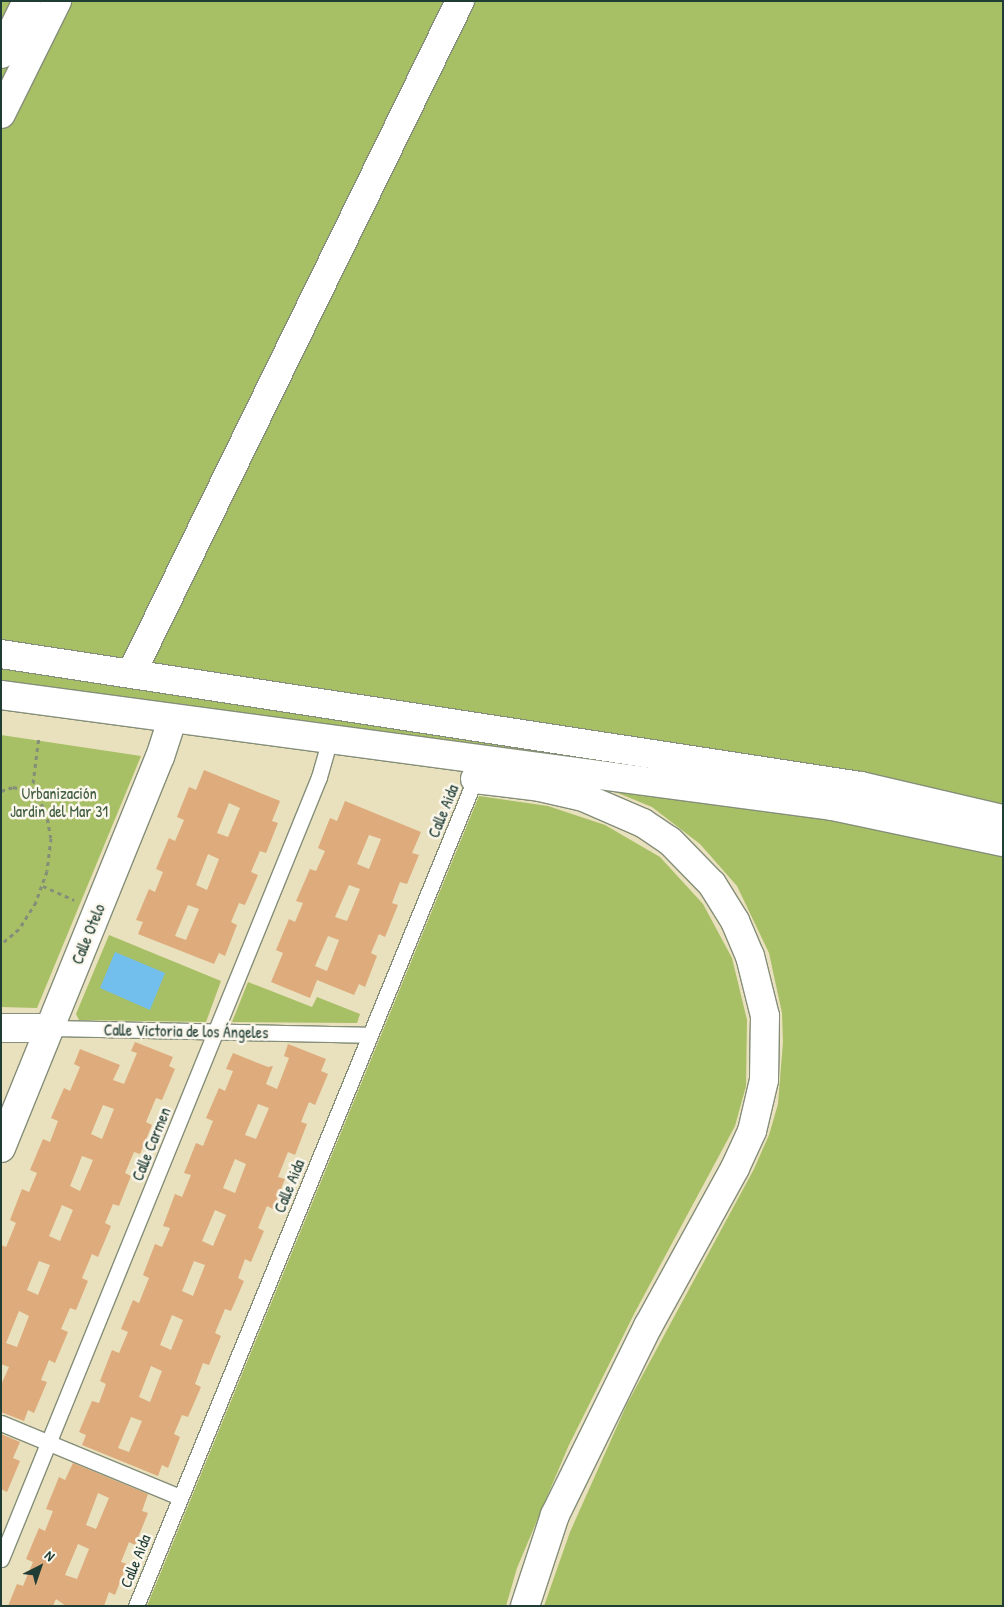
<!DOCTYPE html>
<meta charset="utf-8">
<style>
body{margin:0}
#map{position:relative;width:1004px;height:1607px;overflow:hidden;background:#e9e0bd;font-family:"Patrick Hand",sans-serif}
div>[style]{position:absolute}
.green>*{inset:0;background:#a7bf65}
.water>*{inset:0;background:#72beec}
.building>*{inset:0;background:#deab7c}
.path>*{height:3px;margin-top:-1.5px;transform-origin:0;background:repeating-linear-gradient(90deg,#848e78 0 4px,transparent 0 8px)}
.roads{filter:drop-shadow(1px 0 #848e78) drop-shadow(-1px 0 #848e78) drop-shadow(0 1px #848e78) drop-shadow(0 -1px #848e78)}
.lane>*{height:15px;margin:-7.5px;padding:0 7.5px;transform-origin:7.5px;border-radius:7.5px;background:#fff}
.street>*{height:28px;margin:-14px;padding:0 14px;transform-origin:14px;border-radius:14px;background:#fff}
span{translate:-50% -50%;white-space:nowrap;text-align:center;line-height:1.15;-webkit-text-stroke:5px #fbf7ec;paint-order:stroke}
.park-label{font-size:16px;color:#415e40}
.street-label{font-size:16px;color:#1f3d34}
.frame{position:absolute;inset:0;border:2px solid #1f3d34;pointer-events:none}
.north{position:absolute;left:15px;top:1542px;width:50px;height:50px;-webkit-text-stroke:4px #fbf7ec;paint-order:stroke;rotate:41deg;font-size:14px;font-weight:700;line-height:20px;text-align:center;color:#1f3d34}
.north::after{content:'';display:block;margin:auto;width:18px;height:22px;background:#1f3d34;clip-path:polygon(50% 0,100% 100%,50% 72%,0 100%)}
</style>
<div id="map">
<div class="green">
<div style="clip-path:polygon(1px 1px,1003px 1px,1003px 1606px,544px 1606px,570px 1532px,627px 1404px,754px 1169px,769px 1135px,778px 1104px,783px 1042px,782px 1013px,769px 953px,737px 886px,700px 844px,652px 807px,591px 782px,1px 693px)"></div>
<div style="clip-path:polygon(1px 735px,141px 756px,37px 1008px,1px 1007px)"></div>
<div style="clip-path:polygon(479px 796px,548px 806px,605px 825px,660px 857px,703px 904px,732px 958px,747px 1020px,746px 1086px,735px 1126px,634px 1314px,568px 1447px,517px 1568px,506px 1606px,147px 1606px)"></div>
<div style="clip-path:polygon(109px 935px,221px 981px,206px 1022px,79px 1020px,76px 1014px)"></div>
<div style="clip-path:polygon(248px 982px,312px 1007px,317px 997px,360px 1014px,357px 1023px,232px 1022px)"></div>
</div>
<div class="water">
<div style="clip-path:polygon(115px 952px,165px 973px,150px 1010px,100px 988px)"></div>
</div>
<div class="building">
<div style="clip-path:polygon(evenodd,204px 770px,280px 801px,272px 821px,278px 823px,266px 853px,260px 851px,251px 872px,258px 875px,245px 905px,239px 903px,231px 922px,237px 925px,225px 956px,219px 953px,214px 964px,138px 934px,143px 922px,136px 920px,149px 889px,155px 892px,163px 872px,156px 869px,169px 838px,175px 841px,184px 820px,177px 817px,189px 787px,196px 790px,204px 770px,229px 803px,240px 808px,228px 837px,217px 833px,229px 803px,204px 770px,208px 854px,219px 859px,207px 890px,196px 885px,208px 854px,204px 770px,188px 905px,199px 909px,186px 940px,175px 936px,188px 905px)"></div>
<div style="clip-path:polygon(evenodd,345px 801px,421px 832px,412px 853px,419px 855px,407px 884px,400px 882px,392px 903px,398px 905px,385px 937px,379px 934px,371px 953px,377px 956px,365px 987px,359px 984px,354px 995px,317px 980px,310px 998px,271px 982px,283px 953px,276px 950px,289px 919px,295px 922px,303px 903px,296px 901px,310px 869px,316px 871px,325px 851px,318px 848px,330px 818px,337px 821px,345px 801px,369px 835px,381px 839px,369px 869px,357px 864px,369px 835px,345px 801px,349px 885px,360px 889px,347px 921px,335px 917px,349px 885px,345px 801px,328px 936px,339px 940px,327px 971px,315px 966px,328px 936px)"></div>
<div style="clip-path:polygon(evenodd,135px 1042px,173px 1057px,169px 1066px,175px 1069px,162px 1100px,156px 1098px,146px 1122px,152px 1125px,140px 1154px,134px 1152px,125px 1173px,131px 1176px,119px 1206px,113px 1204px,105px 1223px,111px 1226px,98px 1257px,92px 1254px,82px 1278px,88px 1281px,76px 1310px,70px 1308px,61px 1329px,68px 1332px,55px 1363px,49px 1360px,41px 1380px,47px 1382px,34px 1413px,28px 1410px,24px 1421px,1px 1412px,1px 1385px,9px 1367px,1px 1364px,1px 1245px,6px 1247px,16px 1223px,10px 1220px,22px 1189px,29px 1192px,37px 1173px,30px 1170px,43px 1139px,50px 1142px,58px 1121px,51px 1118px,64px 1088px,70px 1091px,80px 1067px,74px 1064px,80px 1049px,120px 1065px,113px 1080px,124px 1084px,137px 1053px,131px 1051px,135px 1042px,103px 1105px,114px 1109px,102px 1139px,91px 1134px,103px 1105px,135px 1042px,82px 1156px,93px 1160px,80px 1191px,70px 1186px,82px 1156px,135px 1042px,62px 1205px,73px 1210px,60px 1241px,49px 1236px,62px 1205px,135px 1042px,39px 1261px,50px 1265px,38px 1295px,27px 1290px,39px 1261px,135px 1042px,19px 1311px,29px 1316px,17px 1347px,6px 1343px,19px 1311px)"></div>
<div style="clip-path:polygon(evenodd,288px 1044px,326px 1059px,321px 1071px,328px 1074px,315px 1105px,309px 1102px,301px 1122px,307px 1124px,295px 1155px,288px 1152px,278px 1177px,285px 1179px,273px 1209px,267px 1206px,258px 1228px,264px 1231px,251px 1262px,245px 1259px,238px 1278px,244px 1281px,231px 1311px,225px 1309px,215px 1333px,221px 1336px,209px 1365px,203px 1363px,195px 1384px,201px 1387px,188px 1417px,182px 1415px,174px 1434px,180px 1437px,168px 1468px,162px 1465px,158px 1476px,82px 1445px,86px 1435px,79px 1432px,92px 1401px,99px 1403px,106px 1384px,100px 1381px,112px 1350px,119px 1353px,128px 1332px,121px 1329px,133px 1300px,139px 1303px,149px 1278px,143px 1275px,155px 1244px,162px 1247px,170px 1228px,163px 1226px,175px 1194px,182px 1197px,191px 1175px,184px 1173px,196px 1143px,203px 1146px,213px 1121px,206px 1118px,219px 1088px,225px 1091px,233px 1071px,226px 1069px,233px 1053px,268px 1067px,273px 1066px,266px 1084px,277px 1089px,289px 1058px,284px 1056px,288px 1044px,258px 1104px,269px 1108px,256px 1139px,245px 1135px,258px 1104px,288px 1044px,235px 1159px,246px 1164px,235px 1193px,223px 1188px,235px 1159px,288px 1044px,215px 1210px,226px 1215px,213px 1246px,202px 1241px,215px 1210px,288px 1044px,194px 1261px,205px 1265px,193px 1296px,182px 1291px,194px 1261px,288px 1044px,172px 1315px,183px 1320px,171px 1350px,160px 1345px,172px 1315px,288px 1044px,151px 1366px,162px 1371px,150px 1402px,139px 1397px,151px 1366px,288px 1044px,131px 1417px,142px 1421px,129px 1452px,118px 1448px,131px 1417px)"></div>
<div style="clip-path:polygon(1px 1434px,20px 1442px,13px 1458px,20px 1461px,7px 1492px,1px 1489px)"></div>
<div style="clip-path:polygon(evenodd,73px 1463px,148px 1494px,142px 1511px,148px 1513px,135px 1545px,129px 1542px,121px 1562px,127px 1564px,115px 1595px,109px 1592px,104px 1606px,66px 1606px,56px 1599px,53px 1606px,8px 1606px,17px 1584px,23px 1586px,33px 1562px,26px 1559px,39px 1528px,45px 1531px,53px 1511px,46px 1509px,59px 1477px,65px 1480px,73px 1463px,98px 1493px,109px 1498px,96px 1529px,86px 1525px,98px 1493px,73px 1463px,78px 1544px,89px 1549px,77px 1579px,65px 1575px,78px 1544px)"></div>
</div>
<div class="path">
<div style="left:1px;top:791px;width:13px;rotate:-18deg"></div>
<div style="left:13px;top:787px;width:19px;rotate:12deg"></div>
<div style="left:32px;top:791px;width:24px;rotate:55deg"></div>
<div style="left:46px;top:811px;width:27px;rotate:80deg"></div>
<div style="left:51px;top:838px;width:33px;rotate:97deg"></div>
<div style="left:47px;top:871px;width:33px;rotate:110deg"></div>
<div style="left:36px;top:902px;width:32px;rotate:122deg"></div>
<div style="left:19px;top:929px;width:23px;rotate:140deg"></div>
<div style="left:32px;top:791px;width:55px;rotate:-82.7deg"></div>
<div style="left:43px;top:886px;width:34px;rotate:24deg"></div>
</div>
<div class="roads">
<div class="lane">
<div style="left:49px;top:1028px;width:321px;rotate:1.2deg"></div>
<div style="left:1px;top:1423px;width:194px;rotate:22.5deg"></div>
<div style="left:1px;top:1559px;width:844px;rotate:-67.87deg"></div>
<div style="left:319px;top:777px;width:37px;rotate:-74deg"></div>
<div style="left:136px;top:1606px;width:894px;rotate:-67.71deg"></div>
</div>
<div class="street">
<div style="left:1px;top:54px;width:59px;rotate:-63.9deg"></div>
<div style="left:1px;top:114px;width:126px;rotate:-63.6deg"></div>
<div style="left:1px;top:654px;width:870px;rotate:8.73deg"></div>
<div style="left:861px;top:786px;width:146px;rotate:13.1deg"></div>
<div style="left:132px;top:672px;width:747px;rotate:-63.95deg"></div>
<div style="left:1px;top:695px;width:838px;rotate:7.61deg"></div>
<div style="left:832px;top:806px;width:175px;rotate:11.9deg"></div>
<div style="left:475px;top:779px;width:65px;rotate:7deg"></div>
<div style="left:540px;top:787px;width:44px;rotate:13.1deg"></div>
<div style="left:583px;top:797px;width:65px;rotate:23.4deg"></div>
<div style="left:643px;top:823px;width:32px;rotate:34deg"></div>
<div style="left:670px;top:841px;width:60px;rotate:45.7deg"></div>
<div style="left:712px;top:884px;width:44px;rotate:58.1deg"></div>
<div style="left:735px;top:921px;width:38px;rotate:67deg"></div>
<div style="left:750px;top:956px;width:62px;rotate:76deg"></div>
<div style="left:765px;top:1016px;width:64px;rotate:90.9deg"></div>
<div style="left:764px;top:1080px;width:52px;rotate:103.2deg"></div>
<div style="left:752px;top:1131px;width:41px;rotate:114.7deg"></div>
<div style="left:735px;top:1168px;width:180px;rotate:118.8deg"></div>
<div style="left:648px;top:1326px;width:211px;rotate:116.2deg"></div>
<div style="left:555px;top:1515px;width:96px;rotate:108.2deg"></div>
<div style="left:1px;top:1028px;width:48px"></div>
<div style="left:1px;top:1148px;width:422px;rotate:-67.9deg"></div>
<div style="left:160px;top:757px;width:39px;rotate:-72deg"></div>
</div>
</div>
<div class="park-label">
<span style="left:59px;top:802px">Urbanización<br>Jardin del Mar 31</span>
</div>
<div class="street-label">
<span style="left:443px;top:811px;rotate:-68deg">Calle Aida</span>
<span style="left:88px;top:934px;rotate:-68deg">Calle Otelo</span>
<span style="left:186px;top:1031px;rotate:1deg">Calle Victoria de los Ángeles</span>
<span style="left:151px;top:1144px;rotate:-68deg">Calle Carmen</span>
<span style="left:289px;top:1186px;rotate:-68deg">Calle Aida</span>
<span style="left:135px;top:1561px;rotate:-68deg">Calle Aida</span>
</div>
<div class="frame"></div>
<div class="north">N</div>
</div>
